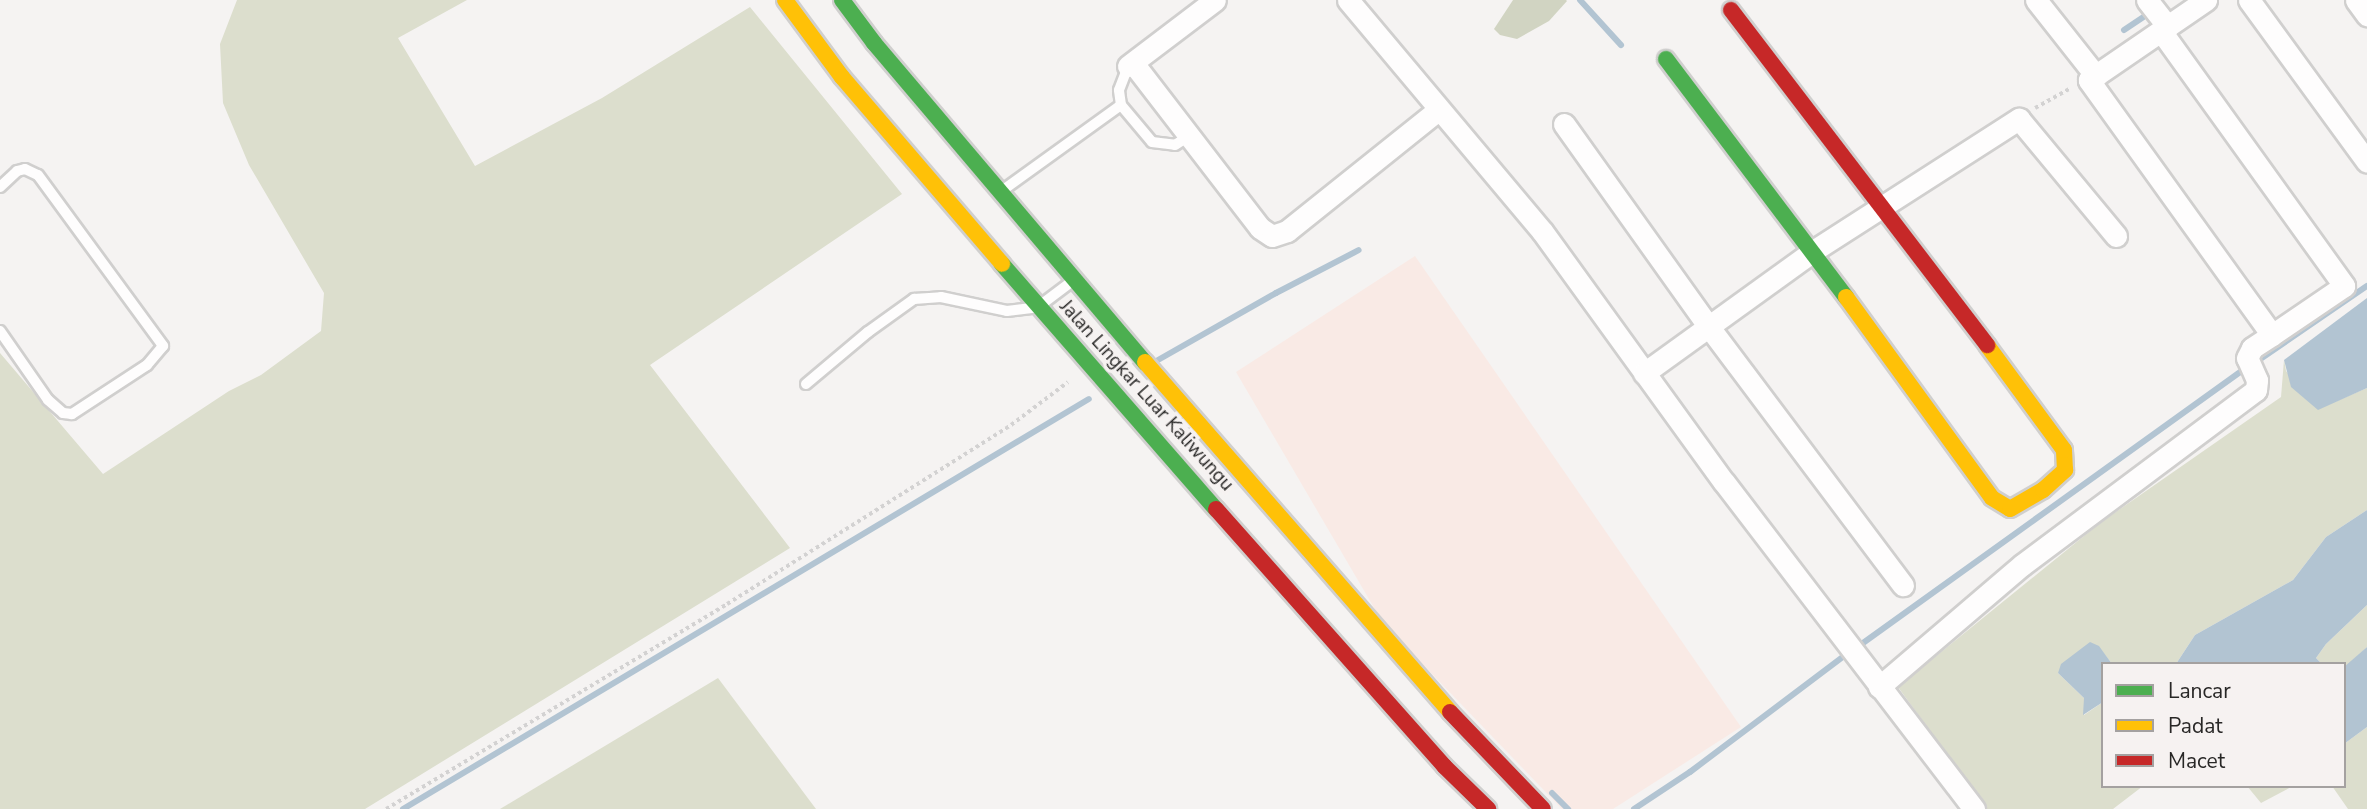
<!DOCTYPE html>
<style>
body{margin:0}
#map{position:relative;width:2367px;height:809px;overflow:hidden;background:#f5f3f2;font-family:"Nunito Sans",sans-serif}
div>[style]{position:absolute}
.industrial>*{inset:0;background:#f9eae5}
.green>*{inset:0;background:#dcdecd}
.forest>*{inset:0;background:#d1d4c2}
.water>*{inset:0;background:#b2c4d2}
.stream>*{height:6px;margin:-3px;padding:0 3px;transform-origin:3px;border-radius:3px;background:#b2c4d2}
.path>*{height:3.5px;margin-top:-1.75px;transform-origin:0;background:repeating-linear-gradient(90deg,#d3d2d2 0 3.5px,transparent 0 7px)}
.roads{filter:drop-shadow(2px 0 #d0cfce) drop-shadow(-2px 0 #d0cfce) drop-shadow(0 2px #d0cfce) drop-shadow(0 -2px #d0cfce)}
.lane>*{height:10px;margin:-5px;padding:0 5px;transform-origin:5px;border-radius:5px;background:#fefdfd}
.street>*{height:21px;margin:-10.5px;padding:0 10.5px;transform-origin:10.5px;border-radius:10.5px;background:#fefdfd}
.fast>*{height:16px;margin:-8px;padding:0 8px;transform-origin:8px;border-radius:8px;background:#4caf50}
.slow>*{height:16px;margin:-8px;padding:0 8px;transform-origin:8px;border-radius:8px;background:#ffc107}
.jam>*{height:16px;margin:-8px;padding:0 8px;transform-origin:8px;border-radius:8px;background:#c62828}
span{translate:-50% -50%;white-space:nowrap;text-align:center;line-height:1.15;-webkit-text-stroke:7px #f6f2f1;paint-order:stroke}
.street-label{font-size:19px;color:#282726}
.legend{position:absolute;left:2101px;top:662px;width:245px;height:126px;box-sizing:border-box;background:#f6f2f1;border:2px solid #a4a1a0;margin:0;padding:9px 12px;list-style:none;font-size:21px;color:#282726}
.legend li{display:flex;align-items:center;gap:14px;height:35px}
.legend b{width:35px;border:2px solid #a4a1a0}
</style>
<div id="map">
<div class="industrial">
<div style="clip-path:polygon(1415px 256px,1741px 727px,1613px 809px,1562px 809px,1383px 623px,1236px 372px)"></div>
</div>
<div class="green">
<div style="clip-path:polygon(237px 0,467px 0,398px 38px,475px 166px,602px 98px,750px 7px,902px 194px,650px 365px,790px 548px,365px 809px,0 809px,0 353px,103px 474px,229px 391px,261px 375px,321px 331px,324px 293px,249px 165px,223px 103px,220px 44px)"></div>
<div style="clip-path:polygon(2284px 360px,2286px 371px,2318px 409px,2367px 388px,2367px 510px,2326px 537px,2293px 580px,2195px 635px,2176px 664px,2112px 664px,2099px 647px,2058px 673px,2084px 698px,2084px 715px,2103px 702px,2103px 786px,2143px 786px,2113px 809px,1987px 809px,1898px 687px,2100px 523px,2281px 397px)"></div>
<div style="clip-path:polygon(2367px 605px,2367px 647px,2347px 666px,2322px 664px,2316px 658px,2326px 644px)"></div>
<div style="clip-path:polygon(718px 678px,816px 809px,500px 809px)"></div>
<div style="clip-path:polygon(2367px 727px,2367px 809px,2348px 809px,2332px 786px,2344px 786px,2344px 744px)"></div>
<div style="clip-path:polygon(2247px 786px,2293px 786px,2261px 803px)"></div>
</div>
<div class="forest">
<div style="clip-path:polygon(1513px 0,1566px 0,1567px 1px,1549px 21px,1517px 39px,1500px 35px,1494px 29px)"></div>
</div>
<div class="water">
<div style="clip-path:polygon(2367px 298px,2367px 388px,2318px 410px,2291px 387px,2284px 360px)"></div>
<div style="clip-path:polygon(2367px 510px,2367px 605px,2326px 644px,2316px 658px,2322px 664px,2176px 664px,2195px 635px,2293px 580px,2326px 537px)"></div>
<div style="clip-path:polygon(2090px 642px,2099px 646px,2112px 664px,2103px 664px,2103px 702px,2083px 715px,2084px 698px,2058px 673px,2061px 664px)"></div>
<div style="clip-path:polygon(2367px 647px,2367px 727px,2344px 744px,2344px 667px)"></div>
</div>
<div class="stream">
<div style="left:1580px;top:0;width:61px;rotate:47.7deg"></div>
<div style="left:2124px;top:30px;width:23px;rotate:-34deg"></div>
<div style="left:1158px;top:360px;width:136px;rotate:-29.6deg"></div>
<div style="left:1276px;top:293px;width:93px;rotate:-27.4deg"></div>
<div style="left:2253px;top:364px;width:138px;rotate:-34.4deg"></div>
<div style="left:1863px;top:643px;width:470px;rotate:-35.7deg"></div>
<div style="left:1552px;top:793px;width:23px;rotate:45deg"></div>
<div style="left:403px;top:809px;width:799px;rotate:-30.87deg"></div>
<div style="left:1634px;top:809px;width:67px;rotate:-33.5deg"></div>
<div style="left:1690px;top:772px;width:193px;rotate:-37deg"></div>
</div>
<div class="path">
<div style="left:2035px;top:108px;width:41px;rotate:-29.1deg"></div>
<div style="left:386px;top:809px;width:398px;rotate:-31deg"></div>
<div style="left:727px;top:604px;width:336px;rotate:-32.2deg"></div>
<div style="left:1011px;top:425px;width:71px;rotate:-37deg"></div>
</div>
<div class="roads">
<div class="lane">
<div style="left:1121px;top:105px;width:48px;rotate:50deg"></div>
<div style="left:1152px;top:142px;width:23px;rotate:7deg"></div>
<div style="left:1175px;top:145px;width:17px;rotate:-33deg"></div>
<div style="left:0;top:187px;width:23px;rotate:-43deg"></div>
<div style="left:17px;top:171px;width:8px;rotate:-14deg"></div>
<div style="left:25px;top:169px;width:14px;rotate:25deg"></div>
<div style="left:38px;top:175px;width:212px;rotate:53.8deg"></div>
<div style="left:163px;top:346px;width:25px;rotate:130deg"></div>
<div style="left:147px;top:365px;width:90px;rotate:146.8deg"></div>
<div style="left:72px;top:414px;width:9px;rotate:-174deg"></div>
<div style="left:63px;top:413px;width:20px;rotate:-139deg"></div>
<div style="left:48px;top:400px;width:84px;rotate:-124.8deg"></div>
<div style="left:1003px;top:190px;width:145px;rotate:-35.8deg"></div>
<div style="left:1121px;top:105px;width:15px;rotate:-98deg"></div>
<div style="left:1119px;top:90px;width:26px;rotate:-69deg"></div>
<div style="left:806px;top:384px;width:81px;rotate:-40deg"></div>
<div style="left:868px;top:332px;width:57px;rotate:-35.7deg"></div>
<div style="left:914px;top:299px;width:27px;rotate:-4deg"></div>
<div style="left:941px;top:297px;width:67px;rotate:12deg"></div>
<div style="left:1007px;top:311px;width:31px;rotate:-7deg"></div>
<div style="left:1038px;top:307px;width:39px;rotate:-37deg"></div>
</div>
<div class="street">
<div style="left:1348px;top:0;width:302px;rotate:50deg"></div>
<div style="left:1542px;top:231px;width:310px;rotate:54.1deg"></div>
<div style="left:1724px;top:482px;width:412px;rotate:52.6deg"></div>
<div style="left:2036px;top:0;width:97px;rotate:51.7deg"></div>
<div style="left:2147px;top:0;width:34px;rotate:52deg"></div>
<div style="left:2249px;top:0;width:200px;rotate:53.9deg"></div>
<div style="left:2356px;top:0;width:19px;rotate:54deg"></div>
<div style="left:2161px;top:31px;width:314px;rotate:54.3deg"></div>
<div style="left:2344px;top:286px;width:87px;rotate:145.8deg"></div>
<div style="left:1133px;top:63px;width:208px;rotate:52.4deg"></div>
<div style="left:1260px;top:228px;width:14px;rotate:34deg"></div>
<div style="left:1272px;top:236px;width:16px;rotate:-18deg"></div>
<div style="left:1287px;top:231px;width:193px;rotate:-38.7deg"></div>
<div style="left:1128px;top:66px;width:109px;rotate:-37.2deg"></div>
<div style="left:1564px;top:124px;width:249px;rotate:54.5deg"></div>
<div style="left:1709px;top:327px;width:323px;rotate:53.1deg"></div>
<div style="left:1644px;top:373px;width:208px;rotate:-35.8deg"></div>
<div style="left:1813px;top:251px;width:245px;rotate:-32.7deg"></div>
<div style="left:2019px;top:119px;width:152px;rotate:50.3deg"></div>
<div style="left:1879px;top:687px;width:188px;rotate:-40.5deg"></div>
<div style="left:2022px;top:565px;width:292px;rotate:-36.8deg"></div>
<div style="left:2256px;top:390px;width:10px;rotate:-84deg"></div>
<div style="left:2257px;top:380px;width:24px;rotate:-114deg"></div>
<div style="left:2247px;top:358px;width:11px;rotate:-63deg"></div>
<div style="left:2252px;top:348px;width:24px;rotate:-33deg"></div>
<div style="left:2272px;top:335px;width:314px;rotate:-125.7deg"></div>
<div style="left:2089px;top:80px;width:142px;rotate:-34.4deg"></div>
</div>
<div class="fast">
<div style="left:842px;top:0;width:54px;rotate:53.3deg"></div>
<div style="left:874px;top:43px;width:419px;rotate:49.7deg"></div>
<div style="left:1666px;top:59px;width:298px;rotate:52.9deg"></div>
<div style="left:1002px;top:264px;width:325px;rotate:48.9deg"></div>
</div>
<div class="slow">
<div style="left:785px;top:0;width:96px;rotate:53.5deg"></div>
<div style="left:842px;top:77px;width:246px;rotate:49.4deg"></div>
<div style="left:1846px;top:297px;width:248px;rotate:54deg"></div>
<div style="left:1992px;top:498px;width:21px;rotate:31deg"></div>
<div style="left:2010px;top:509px;width:38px;rotate:-30deg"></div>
<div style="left:2043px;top:490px;width:30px;rotate:-42deg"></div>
<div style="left:2065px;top:470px;width:20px;rotate:-93deg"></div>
<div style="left:2064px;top:450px;width:130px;rotate:-126.3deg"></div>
<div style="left:1145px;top:362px;width:464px;rotate:48.9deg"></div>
</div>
<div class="jam">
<div style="left:1731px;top:10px;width:422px;rotate:52.6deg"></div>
<div style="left:1216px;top:509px;width:344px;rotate:48.4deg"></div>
<div style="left:1444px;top:766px;width:62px;rotate:44.3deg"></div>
<div style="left:1450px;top:712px;width:134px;rotate:46.2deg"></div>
</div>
</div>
<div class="street-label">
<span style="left:1146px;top:396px;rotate:48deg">Jalan Lingkar Luar Kaliwungu</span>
</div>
<ul class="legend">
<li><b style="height:9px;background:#4caf50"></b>Lancar</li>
<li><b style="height:9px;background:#ffc107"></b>Padat</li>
<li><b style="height:9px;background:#c62828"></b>Macet</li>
</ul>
</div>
